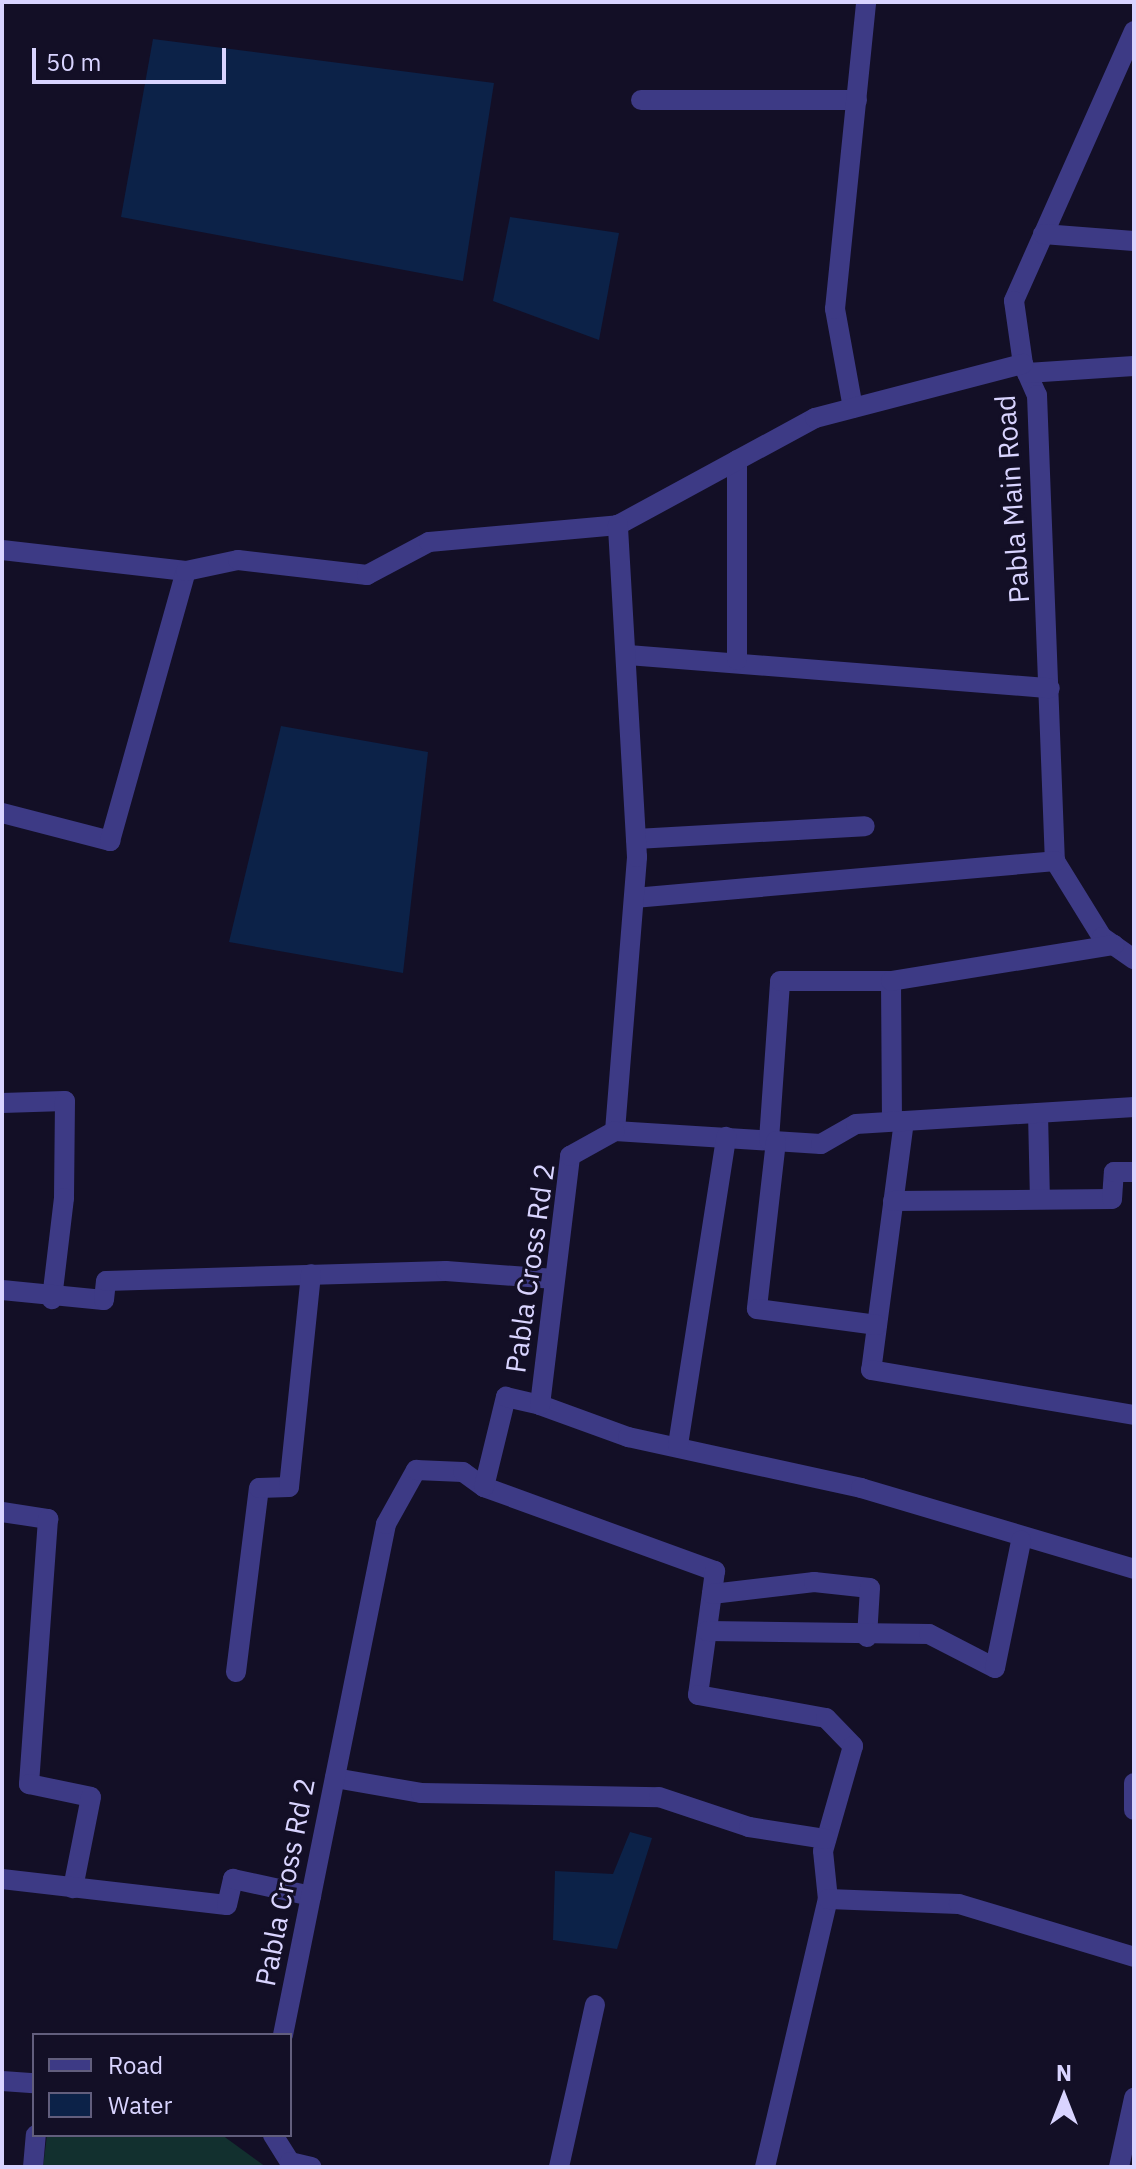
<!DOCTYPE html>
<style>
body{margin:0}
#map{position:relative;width:1136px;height:2169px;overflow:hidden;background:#130f26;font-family:"IBM Plex Sans",sans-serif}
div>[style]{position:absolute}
.green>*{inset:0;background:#12302f}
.water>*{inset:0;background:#0c2248}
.street>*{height:20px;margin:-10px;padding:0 10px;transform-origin:10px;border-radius:10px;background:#3d3a85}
span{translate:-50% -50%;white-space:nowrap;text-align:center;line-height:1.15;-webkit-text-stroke:6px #130f26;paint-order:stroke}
.street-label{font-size:28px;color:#d9d4ff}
.frame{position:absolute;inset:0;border:4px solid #d9d4ff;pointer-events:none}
.legend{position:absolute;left:32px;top:2033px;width:260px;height:104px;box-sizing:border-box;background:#130f26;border:2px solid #625e7d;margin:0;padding:10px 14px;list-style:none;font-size:24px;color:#d9d4ff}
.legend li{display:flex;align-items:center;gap:16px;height:40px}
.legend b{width:40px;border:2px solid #625e7d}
.north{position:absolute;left:1024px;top:2057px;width:80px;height:80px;-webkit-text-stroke:6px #130f26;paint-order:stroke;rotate:0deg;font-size:22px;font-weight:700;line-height:32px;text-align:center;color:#d9d4ff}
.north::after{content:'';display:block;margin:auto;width:28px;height:36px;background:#d9d4ff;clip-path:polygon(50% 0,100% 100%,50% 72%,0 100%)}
.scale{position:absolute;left:32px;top:48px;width:194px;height:36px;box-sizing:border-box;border:4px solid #d9d4ff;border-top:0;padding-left:10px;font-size:24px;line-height:28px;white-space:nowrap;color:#d9d4ff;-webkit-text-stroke:6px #130f26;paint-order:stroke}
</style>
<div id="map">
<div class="green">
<div style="clip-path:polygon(47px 2135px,222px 2135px,266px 2167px,43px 2167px)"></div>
</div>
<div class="water">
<div style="clip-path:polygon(153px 39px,494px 83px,463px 281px,121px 217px)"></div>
<div style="clip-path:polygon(510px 217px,619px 233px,599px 340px,493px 301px)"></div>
<div style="clip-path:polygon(281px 726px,428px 752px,403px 973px,229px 942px)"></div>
<div style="clip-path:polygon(630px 1832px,652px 1838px,617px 1949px,553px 1940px,555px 1871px,613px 1874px)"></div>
</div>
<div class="street">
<div style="left:1134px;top:31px;width:295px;rotate:114deg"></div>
<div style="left:1014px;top:301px;width:64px;rotate:81.9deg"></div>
<div style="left:1023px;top:364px;width:34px;rotate:66deg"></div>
<div style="left:1037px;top:395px;width:466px;rotate:87.8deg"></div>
<div style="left:1055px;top:861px;width:89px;rotate:58.3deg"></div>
<div style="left:1102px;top:937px;width:39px;rotate:35deg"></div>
<div style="left:641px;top:100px;width:216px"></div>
<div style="left:1043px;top:234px;width:91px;rotate:4.4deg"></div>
<div style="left:1027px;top:373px;width:107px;rotate:-3.7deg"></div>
<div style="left:853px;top:408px;width:101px;rotate:-100.3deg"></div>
<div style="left:835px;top:309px;width:309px;rotate:-84.2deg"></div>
<div style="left:2px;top:550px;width:185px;rotate:6.5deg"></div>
<div style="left:628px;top:655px;width:423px;rotate:4.5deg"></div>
<div style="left:737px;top:660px;width:200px;rotate:-90deg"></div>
<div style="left:2px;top:813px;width:112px;rotate:14.5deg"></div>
<div style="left:110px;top:841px;width:280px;rotate:-74.3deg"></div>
<div style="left:186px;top:571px;width:53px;rotate:-11.9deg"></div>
<div style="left:238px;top:560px;width:130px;rotate:6.6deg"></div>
<div style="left:367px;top:575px;width:70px;rotate:-28deg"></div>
<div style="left:429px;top:542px;width:190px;rotate:-5.1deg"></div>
<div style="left:618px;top:525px;width:224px;rotate:-28.5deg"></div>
<div style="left:815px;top:418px;width:215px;rotate:-14.6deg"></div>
<div style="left:636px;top:839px;width:229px;rotate:-3.2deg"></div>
<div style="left:634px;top:898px;width:423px;rotate:-5deg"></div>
<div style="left:891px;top:981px;width:140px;rotate:89.6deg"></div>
<div style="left:2px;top:1103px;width:63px;rotate:-1.8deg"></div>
<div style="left:65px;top:1101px;width:97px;rotate:90.6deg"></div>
<div style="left:64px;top:1198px;width:102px;rotate:96.8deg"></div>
<div style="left:1038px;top:1113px;width:86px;rotate:88.7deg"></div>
<div style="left:904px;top:1121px;width:251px;rotate:97.5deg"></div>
<div style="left:871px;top:1370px;width:267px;rotate:9.7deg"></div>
<div style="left:615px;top:1131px;width:275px;rotate:-85.4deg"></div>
<div style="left:637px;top:857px;width:333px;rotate:-93.3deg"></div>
<div style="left:615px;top:1131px;width:206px;rotate:3.6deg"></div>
<div style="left:821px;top:1144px;width:40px;rotate:-29.7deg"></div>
<div style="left:856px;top:1124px;width:279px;rotate:-3.5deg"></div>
<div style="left:769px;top:1140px;width:159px;rotate:-86deg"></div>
<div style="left:780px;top:981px;width:111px"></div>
<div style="left:891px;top:981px;width:226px;rotate:-9.2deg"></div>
<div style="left:776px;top:1141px;width:169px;rotate:96.5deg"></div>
<div style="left:757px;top:1309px;width:121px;rotate:7.6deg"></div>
<div style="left:893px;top:1201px;width:219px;rotate:-0.5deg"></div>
<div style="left:1112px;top:1199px;width:27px;rotate:-86deg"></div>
<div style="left:1114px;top:1172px;width:20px"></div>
<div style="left:2px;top:1290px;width:102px;rotate:5.6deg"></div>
<div style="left:104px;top:1300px;width:19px;rotate:-84deg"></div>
<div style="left:106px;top:1281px;width:340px;rotate:-1.7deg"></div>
<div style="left:446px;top:1271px;width:109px;rotate:4.2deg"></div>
<div style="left:540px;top:1405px;width:94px;rotate:20deg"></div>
<div style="left:628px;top:1437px;width:239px;rotate:12.3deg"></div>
<div style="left:861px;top:1488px;width:285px;rotate:16.5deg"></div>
<div style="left:678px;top:1445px;width:312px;rotate:-81.1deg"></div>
<div style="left:484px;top:1487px;width:246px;rotate:20deg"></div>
<div style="left:715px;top:1571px;width:125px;rotate:97.8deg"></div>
<div style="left:698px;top:1695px;width:130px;rotate:10.2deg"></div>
<div style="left:826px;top:1718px;width:39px;rotate:46deg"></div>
<div style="left:853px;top:1746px;width:109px;rotate:105.9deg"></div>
<div style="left:823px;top:1851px;width:48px;rotate:84.1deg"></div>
<div style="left:2px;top:1512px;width:47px;rotate:8.7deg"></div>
<div style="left:48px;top:1519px;width:266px;rotate:94.1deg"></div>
<div style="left:29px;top:1784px;width:63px;rotate:11.8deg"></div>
<div style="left:91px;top:1797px;width:93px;rotate:101.2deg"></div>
<div style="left:712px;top:1594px;width:103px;rotate:-6.7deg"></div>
<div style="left:814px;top:1582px;width:56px;rotate:6.1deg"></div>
<div style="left:870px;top:1588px;width:49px;rotate:93.5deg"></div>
<div style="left:707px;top:1631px;width:222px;rotate:0.8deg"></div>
<div style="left:929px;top:1634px;width:74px;rotate:27.3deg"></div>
<div style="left:995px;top:1668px;width:130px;rotate:-78.4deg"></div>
<div style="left:236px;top:1672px;width:185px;rotate:-82.9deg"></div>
<div style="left:259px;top:1488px;width:30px;rotate:-2deg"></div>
<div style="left:289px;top:1487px;width:214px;rotate:-84.1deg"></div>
<div style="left:335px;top:1778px;width:87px;rotate:9.9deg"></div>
<div style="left:421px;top:1793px;width:238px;rotate:1deg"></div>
<div style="left:659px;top:1797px;width:95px;rotate:18.4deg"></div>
<div style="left:749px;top:1827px;width:78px;rotate:8.9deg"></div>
<div style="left:1134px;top:1783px;width:27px;rotate:90deg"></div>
<div style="left:2px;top:1879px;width:226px;rotate:6.6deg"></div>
<div style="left:227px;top:1905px;width:27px;rotate:-77deg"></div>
<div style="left:233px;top:1879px;width:80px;rotate:12.3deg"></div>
<div style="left:283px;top:2035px;width:521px;rotate:-78.6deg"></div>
<div style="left:386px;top:1524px;width:62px;rotate:-60.9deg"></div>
<div style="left:416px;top:1470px;width:47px;rotate:2.4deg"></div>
<div style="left:463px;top:1472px;width:26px;rotate:36deg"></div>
<div style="left:484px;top:1487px;width:93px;rotate:-76.3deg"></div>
<div style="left:506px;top:1397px;width:35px;rotate:13deg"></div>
<div style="left:540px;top:1405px;width:251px;rotate:-83.1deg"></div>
<div style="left:570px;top:1156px;width:51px;rotate:-29.1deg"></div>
<div style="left:2px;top:2081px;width:32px;rotate:4deg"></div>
<div style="left:273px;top:2135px;width:32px;rotate:58deg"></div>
<div style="left:290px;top:2162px;width:22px;rotate:13deg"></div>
<div style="left:33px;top:2167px;width:32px;rotate:-85deg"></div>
<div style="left:559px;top:2167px;width:166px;rotate:-77.5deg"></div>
<div style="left:765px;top:2167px;width:275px;rotate:-76.8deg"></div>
<div style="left:828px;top:1899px;width:131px;rotate:2.2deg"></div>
<div style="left:959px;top:1904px;width:183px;rotate:16.8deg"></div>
<div style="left:1119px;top:2167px;width:71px;rotate:-77.7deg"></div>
</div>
<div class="street-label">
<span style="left:1012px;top:499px;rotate:-94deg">Pabla Main Road</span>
<span style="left:530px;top:1268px;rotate:-82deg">Pabla Cross Rd 2</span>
<span style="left:285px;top:1882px;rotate:-79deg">Pabla Cross Rd 2</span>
</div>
<div class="frame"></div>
<ul class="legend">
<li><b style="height:10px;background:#3d3a85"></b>Road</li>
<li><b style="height:22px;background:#0c2248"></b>Water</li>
</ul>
<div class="north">N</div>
<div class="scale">50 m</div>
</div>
